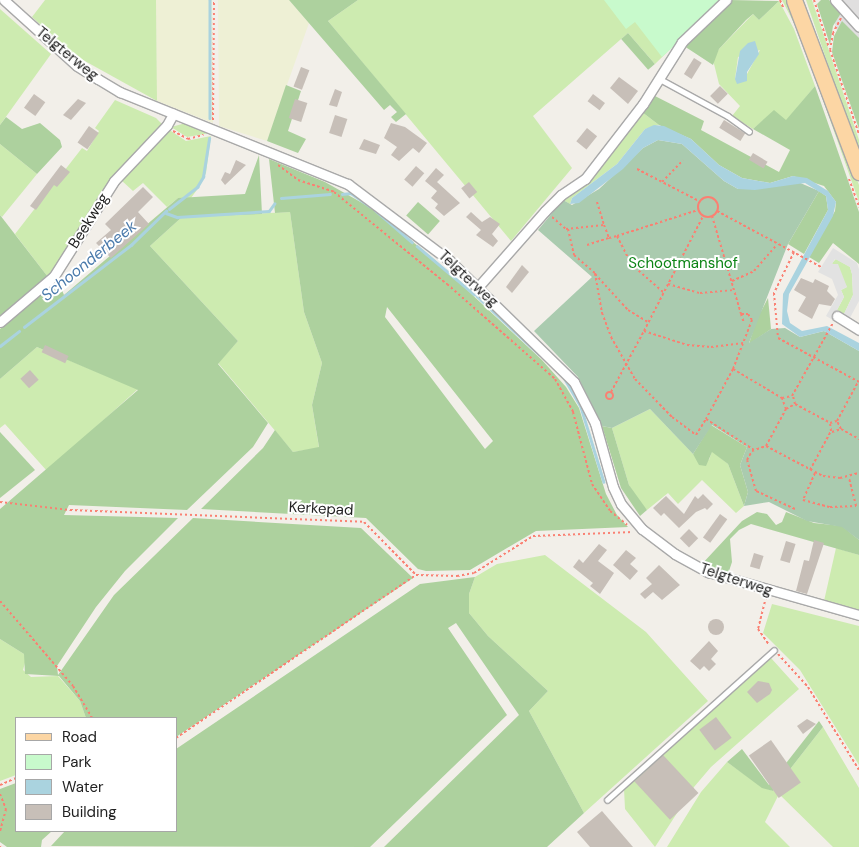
<!DOCTYPE html>
<style>
body{margin:0}
#map{position:relative;width:859px;height:847px;overflow:hidden;background:#f2efe9;font-family:"DM Sans",sans-serif}
div>[style]{position:absolute}
.residential>*{inset:0;background:#e0dfdf}
.farmland>*{inset:0;background:#eef0d5}
.grass>*{inset:0;background:#cdebb0}
.forest>*{inset:0;background:#add19e;transform-origin:0 0}
.cemetery>*{inset:0;background:#aacbaf}
.park>*{inset:0;background:#c8facc}
.parking>*{inset:0;background:#e2e2e2}
.water>*{inset:0;background:#aad3df}
.stream>*{height:2.5px;margin:-1.25px;padding:0 1.25px;transform-origin:1.25px;border-radius:1.25px;background:#aad3df}
.building>*{inset:0;background:#c7bfb8;transform-origin:0 0}
.round{border-radius:50%}
.path>*{height:2px;margin-top:-1px;transform-origin:0;background:repeating-linear-gradient(90deg,#fa8072 0 2.5px,transparent 0 5px)}
.path>.ring{margin:-1px;padding:0;box-sizing:content-box;background:none;border:2px solid #fa8072;border-radius:50%}
.roads{filter:drop-shadow(1px 0 #a9a9a9) drop-shadow(-1px 0 #a9a9a9) drop-shadow(0 1px #a9a9a9) drop-shadow(0 -1px #a9a9a9)}
.lane>*{height:4.5px;margin:-2.25px;padding:0 2.25px;transform-origin:2.25px;border-radius:2.25px;background:#fff}
.street>*{height:9px;margin:-4.5px;padding:0 4.5px;transform-origin:4.5px;border-radius:4.5px;background:#fff}
.primary>*{height:15px;margin:-7.5px;padding:0 7.5px;transform-origin:7.5px;border-radius:7.5px;background:#fcd6a4}
span{translate:-50% -50%;white-space:nowrap;text-align:center;line-height:1.15;-webkit-text-stroke:4px #fff;paint-order:stroke}
.street-label{font-size:15px;color:#222}
.park-label{font-size:15px;color:#0c8416}
.water-label{font-size:16px;color:#4a7aab;font-style:italic}
.legend{position:absolute;left:15px;top:717px;width:162px;height:115px;box-sizing:border-box;background:#fff;border:1px solid #a7a7a7;margin:0;padding:6px 9px;list-style:none;font-size:15px;color:#222}
.legend li{display:flex;align-items:center;gap:10px;height:25px}
.legend b{width:25px;border:1px solid #a7a7a7}
</style>
<div id="map">
<div class="residential">
<div style="clip-path:polygon(827px 0,859px 0,859px 95px)"></div>
</div>
<div class="farmland">
<div style="clip-path:polygon(156px 0,212px 0,213px 123px,157px 101px)"></div>
<div style="clip-path:polygon(218px 0,289px 0,309px 23px,267px 141px,219px 126px)"></div>
</div>
<div class="grass">
<div style="clip-path:polygon(45px 0,156px 0,157px 101px,74px 55px,32px 17px)"></div>
<div style="clip-path:polygon(358px 0,721px 0,655px 64px,628px 33px,533px 116px,572px 168px,511px 241px,328px 21px)"></div>
<div style="clip-path:polygon(782px 0,791px 0,859px 185px,859px 202px,800px 35px)"></div>
<div style="clip-path:polygon(806px 0,812px 0,859px 140px,859px 156px)"></div>
<div style="clip-path:polygon(evenodd,779px 1px,794px 29px,815px 86px,786px 121px,774px 111px,753px 129px,732px 116px,740px 106px,719px 84px,713px 60px,719px 49px,753px 14px,759px 20px,779px 1px,760px 50px,747px 74px,735px 79px,738px 57px,760px 50px)"></div>
<div style="clip-path:polygon(0 9px,51px 54px,0 125px)"></div>
<div style="clip-path:polygon(115px 100px,156px 118px,163px 125px,143px 147px,48px 277px,15px 234px,82px 148px,87px 151px,99px 131px,95px 128px)"></div>
<div style="clip-path:polygon(642px 112px,659px 125px,645px 129px,617px 164px,572px 198px,570px 204px,563px 200px,584px 183px)"></div>
<div style="clip-path:polygon(186px 123px,210px 133px,187px 137px,171px 127px)"></div>
<div style="clip-path:polygon(168px 129px,186px 141px,211px 136px,206px 173px,199px 187px,191px 198px,178px 198px,167px 207px,143px 183px,133px 191px,121px 180px)"></div>
<div style="clip-path:polygon(0 144px,37px 174px,2px 217px,0 215px)"></div>
<div style="clip-path:polygon(290px 212px,304px 312px,322px 363px,312px 405px,319px 448px,293px 452px,218px 363px,238px 341px,150px 246px,182px 217px)"></div>
<div style="clip-path:polygon(836px 259px,850px 267px,852px 274px,853px 295px,844px 314px,837px 310px,844px 297px,841px 290px,847px 287px,832px 263px)"></div>
<div style="clip-path:polygon(37px 347px,138px 389px,47px 471px,5px 424px,0 428px,0 379px)"></div>
<div style="clip-path:polygon(650px 409px,698px 459px,709px 460px,712px 451px,728px 464px,744px 506px,736px 513px,702px 480px,678px 504px,668px 493px,647px 510px,637px 500px,629px 485px,612px 428px)"></div>
<div style="clip-path:polygon(836px 548px,859px 555px,859px 610px,824px 601px)"></div>
<div style="clip-path:polygon(545px 555px,646px 632px,708px 701px,584px 813px,529px 711px,548px 691px,488px 636px,469px 613px,469px 594px,475px 577px,497px 564px)"></div>
<div style="clip-path:polygon(772px 604px,859px 626px,859px 765px,800px 670px,763px 633px)"></div>
<div style="clip-path:polygon(0 639px,24px 654px,26px 659px,23px 670px,31px 677px,58px 676px,80px 701px,86px 718px,16px 718px,16px 775px,0 781px)"></div>
<div style="clip-path:polygon(771px 658px,799px 689px,711px 767px,694px 787px,655px 847px,625px 809px,624px 789px)"></div>
<div style="clip-path:polygon(823px 727px,859px 788px,859px 847px,833px 847px,779px 794px,765px 822px,790px 847px,667px 847px,701px 792px,727px 762px,762px 787px,773px 791px)"></div>
</div>
<div class="forest">
<div style="clip-path:polygon(289px 0,358px 0,328px 21px,406px 114px,396px 122px,391px 117px,397px 112px,390px 105px,384px 110px)"></div>
<div style="clip-path:polygon(730px 0,779px 1px,759px 20px,753px 14px,746px 20px,719px 49px,713px 65px,684px 46px)"></div>
<div style="clip-path:polygon(821px 0,829px 0,841px 13px,833px 26px,830px 45px,817px 4px)"></div>
<div style="clip-path:polygon(842px 21px,859px 38px,859px 129px,832px 52px,834px 36px)"></div>
<div style="left:628px;top:33px;width:41px;height:9px;rotate:49deg"></div>
<div style="clip-path:polygon(286px 85px,301px 91px,288px 131px,306px 139px,298px 153px,267px 141px)"></div>
<div style="clip-path:polygon(815px 86px,859px 212px,859px 264px,833px 243px,819px 263px,809px 257px,835px 211px,836px 202px,824px 186px,793px 176px,770px 183px,742px 178px,719px 165px,691px 139px,659px 125px,642px 112px,653px 95px,704px 121px,701px 130px,779px 172px,790px 150px,753px 129px,774px 110px,786px 120px)"></div>
<div style="clip-path:polygon(6px 117px,22px 129px,40px 123px,60px 140px,62px 147px,37px 174px,0 144px,0 125px)"></div>
<div style="clip-path:polygon(259px 155px,262px 214px,182px 217px,150px 246px,238px 341px,218px 364px,268px 423px,253px 447px,187px 510px,69px 505px,64px 515px,178px 518px,125px 571px,96px 607px,57px 666px,58px 675px,114px 595px,193px 518px,361px 528px,413px 578px,176px 737px,176px 718px,86px 718px,80px 701px,59px 676px,25px 674px,24px 654px,0 639px,0 509px,138px 390px,37px 347px,0 379px,0 329px,57px 278px,64px 295px,178px 198px,245px 194px)"></div>
<div style="clip-path:polygon(evenodd,269px 159px,325px 182px,373px 209px,436px 261px,542px 360px,566px 387px,579px 408px,606px 494px,617px 515px,628px 527px,536px 531px,470px 570px,426px 571px,418px 569px,366px 518px,201px 509px,263px 448px,275px 430px,293px 452px,319px 447px,312px 405px,322px 363px,304px 312px,290px 212px,275px 213px,269px 159px,387px 307px,493px 441px,485px 449px,385px 317px,387px 307px)"></div>
<div style="clip-path:polygon(819px 191px,826px 196px,828px 210px,804px 254px,788px 244px)"></div>
<div style="left:418px;top:202px;width:29px;height:18px;rotate:41deg"></div>
<div style="clip-path:polygon(0 215px,48px 277px,0 316px)"></div>
<div style="clip-path:polygon(768px 298px,771px 329px,749px 344px,756px 321px)"></div>
<div style="clip-path:polygon(711px 425px,747px 447px,740px 465px,748px 492px,744px 506px,728px 464px,712px 452px,706px 466px,699px 465px,693px 454px)"></div>
<div style="clip-path:polygon(602px 426px,612px 428px,629px 485px,647px 510px,640px 516px,621px 488px)"></div>
<div style="clip-path:polygon(0 432px,35px 470px,0 498px)"></div>
<div style="clip-path:polygon(757px 512px,767px 514px,776px 525px,782px 522px,786px 512px,814px 523px,842px 526px,859px 540px,859px 555px,751px 524px,739px 530px,730px 539px,732px 562px,728px 574px,701px 565px,742px 521px)"></div>
<div style="clip-path:polygon(475px 577px,469px 594px,469px 613px,488px 636px,548px 691px,529px 711px,584px 813px,547px 847px,384px 847px,519px 715px,456px 623px,448px 628px,507px 715px,370px 847px,51px 846px,65px 831px,176px 831px,176px 749px,420px 584px)"></div>
<div style="clip-path:polygon(819px 721px,823px 727px,773px 791px,762px 788px,727px 762px,742px 749px,769px 785px)"></div>
<div style="clip-path:polygon(16px 783px,16px 831px,52px 831px,42px 840px,41px 847px,7px 847px,0 842px,0 789px)"></div>
</div>
<div class="cemetery">
<div style="clip-path:polygon(658px 140px,682px 144px,724px 181px,738px 189px,798px 182px,819px 191px,788px 244px,749px 343px,771px 329px,785px 328px,800px 337px,824px 331px,859px 351px,859px 540px,842px 527px,807px 521px,769px 502px,744px 506px,748px 492px,740px 465px,747px 447px,712px 425px,693px 454px,650px 409px,612px 428px,602px 426px,578px 377px,534px 331px,592px 277px,538px 230px,563px 200px,572px 205px,599px 189px,643px 148px)"></div>
</div>
<div class="park">
<div style="clip-path:polygon(604px 0,724px 0,662px 57px,635px 22px,626px 29px)"></div>
</div>
<div class="parking">
<div style="clip-path:polygon(evenodd,833px 248px,857px 263px,859px 269px,859px 301px,845px 327px,826px 316px,838px 295px,832px 279px,818px 272px,833px 248px,835px 259px,850px 267px,852px 274px,853px 295px,844px 314px,837px 310px,844px 297px,841px 290px,847px 287px,838px 264px,832px 264px,835px 259px)"></div>
</div>
<div class="water">
<div style="clip-path:polygon(755px 41px,759px 54px,747px 72px,747px 81px,737px 84px,735px 79px,740px 51px,748px 43px)"></div>
<div style="clip-path:polygon(654px 125px,664px 126px,691px 139px,719px 165px,742px 178px,770px 183px,793px 176px,807px 178px,828px 191px,836px 202px,833px 216px,789px 294px,787px 311px,790px 323px,802px 331px,827px 326px,859px 343px,859px 351px,824px 331px,800px 337px,782px 324px,783px 294px,828px 210px,826px 196px,805px 183px,755px 190px,738px 189px,724px 181px,682px 144px,658px 140px,643px 148px,623px 169px,579px 203px,570px 204px,572px 198px,617px 164px,645px 129px)"></div>
</div>
<div class="stream">
<div style="left:210px;top:0;width:118px;rotate:90deg"></div>
<div style="left:342px;top:194px;width:9px;rotate:-6deg"></div>
<div style="left:351px;top:193px;width:24px;rotate:35deg"></div>
<div style="left:281px;top:198px;width:49px;rotate:-4.7deg"></div>
<div style="left:169px;top:209px;width:36px;rotate:-38deg"></div>
<div style="left:197px;top:187px;width:12px;rotate:-59deg"></div>
<div style="left:203px;top:177px;width:39px;rotate:-81deg"></div>
<div style="left:375px;top:210px;width:49px;rotate:40.9deg"></div>
<div style="left:166px;top:213px;width:12px;rotate:20deg"></div>
<div style="left:177px;top:217px;width:92px;rotate:-3.7deg"></div>
<div style="left:269px;top:211px;width:9px;rotate:-54deg"></div>
<div style="left:417px;top:246px;width:75px;rotate:40.1deg"></div>
<div style="left:477px;top:296px;width:85px;rotate:43.1deg"></div>
<div style="left:24px;top:327px;width:135px;rotate:-37.5deg"></div>
<div style="left:131px;top:245px;width:49px;rotate:-44.2deg"></div>
<div style="left:0;top:346px;width:24px;rotate:-38deg"></div>
<div style="left:565px;top:379px;width:32px;rotate:60deg"></div>
<div style="left:581px;top:407px;width:78px;rotate:73deg"></div>
</div>
<div class="building">
<div style="left:694px;top:58px;width:9px;height:19px;rotate:32deg"></div>
<div style="left:301px;top:67px;width:9px;height:21px;rotate:21deg"></div>
<div style="clip-path:polygon(619px 77px,638px 91px,628px 104px,610px 88px)"></div>
<div style="left:720px;top:86px;width:11px;height:14px;rotate:45deg"></div>
<div style="clip-path:polygon(335px 89px,342px 92px,337px 107px,329px 105px)"></div>
<div style="left:34px;top:94px;width:14px;height:17px;rotate:36deg"></div>
<div style="left:593px;top:94px;width:15px;height:9px;rotate:37deg"></div>
<div style="clip-path:polygon(78px 99px,86px 103px,71px 120px,63px 115px)"></div>
<div style="left:295px;top:99px;width:13px;height:20px;rotate:18deg"></div>
<div style="left:335px;top:115px;width:13px;height:19px;rotate:18deg"></div>
<div style="left:724px;top:120px;width:25px;height:9px;rotate:32deg"></div>
<div style="clip-path:polygon(391px 123px,405px 127px,427px 143px,419px 153px,413px 148px,399px 161px,391px 155px,397px 147px,384px 138px)"></div>
<div style="left:89px;top:126px;width:12px;height:20px;rotate:35deg"></div>
<div style="left:587px;top:128px;width:13px;height:17px;rotate:39deg"></div>
<div style="clip-path:polygon(364px 139px,380px 145px,376px 154px,359px 149px)"></div>
<div style="left:753px;top:153px;width:17px;height:8px;rotate:31deg"></div>
<div style="clip-path:polygon(236px 160px,246px 165px,225px 185px,221px 180px,225px 172px,230px 174px)"></div>
<div style="clip-path:polygon(61px 165px,70px 172px,57px 187px,54px 185px,36px 210px,30px 206px)"></div>
<div style="left:416px;top:166px;width:11px;height:18px;rotate:41deg"></div>
<div style="clip-path:polygon(436px 168px,444px 175px,437px 182px,460px 203px,444px 216px,435px 208px,438px 204px,431px 198px,437px 191px,425px 181px)"></div>
<div style="left:469px;top:182px;width:13px;height:10px;rotate:51deg"></div>
<div style="clip-path:polygon(143px 187px,153px 197px,138px 212px,149px 224px,111px 258px,96px 243px,111px 230px,105px 224px)"></div>
<div style="clip-path:polygon(471px 212px,482px 222px,490px 217px,500px 224px,492px 234px,498px 241px,493px 247px,476px 235px,481px 230px,466px 217px)"></div>
<div style="clip-path:polygon(522px 265px,529px 272px,512px 293px,506px 287px)"></div>
<div style="clip-path:polygon(801px 278px,813px 283px,815px 279px,829px 286px,827px 291px,835px 299px,831px 306px,819px 304px,812px 319px,798px 311px,806px 297px,794px 290px)"></div>
<div style="left:45px;top:345px;width:26px;height:8px;rotate:25deg"></div>
<div style="left:30px;top:370px;width:13px;height:13px;rotate:48deg"></div>
<div style="clip-path:polygon(703px 494px,713px 504px,707px 510px,705px 508px,696px 512px,679px 528px,664px 513px,661px 516px,653px 508px,666px 496px,684px 514px,695px 496px,698px 499px)"></div>
<div style="left:720px;top:514px;width:9px;height:29px;rotate:36deg"></div>
<div style="left:689px;top:529px;width:13px;height:13px;rotate:45deg"></div>
<div style="clip-path:polygon(814px 540px,824px 543px,807px 594px,796px 591px,804px 560px,809px 561px)"></div>
<div style="left:786px;top:541px;width:10px;height:20px;rotate:17deg"></div>
<div style="clip-path:polygon(599px 544px,607px 550px,598px 561px,614px 573px,600px 594px,590px 586px,593px 583px,573px 567px,579px 559px,583px 563px)"></div>
<div style="clip-path:polygon(626px 550px,636px 558px,630px 564px,638px 571px,630px 580px,613px 565px)"></div>
<div style="left:754px;top:553px;width:10px;height:14px;rotate:17deg"></div>
<div style="clip-path:polygon(659px 565px,680px 585px,662px 600px,653px 592px,645px 599px,640px 594px,652px 584px,646px 578px)"></div>
<div class="round" style="left:708px;top:619px;width:16px;height:16px"></div>
<div style="clip-path:polygon(709px 641px,718px 651px,711px 659px,716px 664px,709px 671px,704px 666px,700px 670px,690px 661px)"></div>
<div style="clip-path:polygon(758px 681px,769px 683px,772px 690px,770px 694px,757px 703px,747px 692px)"></div>
<div style="left:716px;top:717px;width:26px;height:21px;rotate:53deg"></div>
<div style="clip-path:polygon(807px 719px,816px 724px,803px 734px,797px 726px)"></div>
<div style="left:771px;top:740px;width:52px;height:27px;rotate:55deg"></div>
<div style="left:663px;top:755px;width:52px;height:39px;rotate:47deg"></div>
<div style="clip-path:polygon(602px 811px,633px 847px,590px 847px,577px 832px)"></div>
</div>
<div class="path">
<div style="left:780px;top:0;width:8px;rotate:67deg"></div>
<div style="left:814px;top:0;width:50px;rotate:72.6deg"></div>
<div style="left:841px;top:18px;width:17px;rotate:118deg"></div>
<div style="left:833px;top:33px;width:17px;rotate:100deg"></div>
<div style="left:830px;top:50px;width:89px;rotate:71deg"></div>
<div style="left:213px;top:120px;width:120px;rotate:-89.5deg"></div>
<div style="left:173px;top:131px;width:17px;rotate:28deg"></div>
<div style="left:188px;top:139px;width:16px;rotate:-15deg"></div>
<div style="left:278px;top:165px;width:25px;rotate:37deg"></div>
<div style="left:298px;top:180px;width:38px;rotate:18deg"></div>
<div style="left:334px;top:192px;width:146px;rotate:39.2deg"></div>
<div style="left:447px;top:284px;width:144px;rotate:41.3deg"></div>
<div style="left:555px;top:379px;width:38px;rotate:61deg"></div>
<div style="left:573px;top:412px;width:74px;rotate:75.2deg"></div>
<div style="left:592px;top:484px;width:32px;rotate:56deg"></div>
<div style="left:610px;top:511px;width:22px;rotate:39deg"></div>
<div style="left:637px;top:169px;width:70px;rotate:27.3deg"></div>
<div style="left:849px;top:179px;width:30px;rotate:70deg"></div>
<div style="left:662px;top:182px;width:30px;rotate:-46deg"></div>
<div class="ring" style="left:698px;top:197px;width:18px;height:18px"></div>
<div style="left:597px;top:202px;width:24px;rotate:73deg"></div>
<div style="left:717px;top:211px;width:118px;rotate:28.3deg"></div>
<div style="left:712px;top:216px;width:102px;rotate:73.5deg"></div>
<div style="left:741px;top:314px;width:7px"></div>
<div style="left:748px;top:314px;width:7px;rotate:56deg"></div>
<div style="left:752px;top:320px;width:53px;rotate:111.2deg"></div>
<div style="left:733px;top:369px;width:57px;rotate:30.6deg"></div>
<div style="left:552px;top:217px;width:18px;rotate:41deg"></div>
<div style="left:566px;top:229px;width:38px;rotate:-6deg"></div>
<div style="left:604px;top:225px;width:14px;rotate:69deg"></div>
<div style="left:609px;top:238px;width:8px;rotate:-14deg"></div>
<div style="left:617px;top:236px;width:31px;rotate:63deg"></div>
<div style="left:631px;top:264px;width:43px;rotate:41.2deg"></div>
<div style="left:568px;top:229px;width:27px;rotate:77deg"></div>
<div style="left:574px;top:255px;width:28px;rotate:41deg"></div>
<div style="left:595px;top:273px;width:41px;rotate:80.1deg"></div>
<div style="left:602px;top:313px;width:26px;rotate:69deg"></div>
<div style="left:611px;top:337px;width:48px;rotate:60.3deg"></div>
<div style="left:635px;top:379px;width:53px;rotate:45.8deg"></div>
<div style="left:672px;top:417px;width:30px;rotate:37deg"></div>
<div style="left:696px;top:435px;width:19px;rotate:-58deg"></div>
<div style="left:617px;top:236px;width:85px;rotate:-17.8deg"></div>
<div style="left:587px;top:245px;width:23px;rotate:-18deg"></div>
<div style="left:794px;top:252px;width:46px;rotate:116deg"></div>
<div style="left:774px;top:293px;width:45px;rotate:84.9deg"></div>
<div style="left:778px;top:338px;width:92px;rotate:28.5deg"></div>
<div style="left:595px;top:274px;width:49px;rotate:47.5deg"></div>
<div style="left:628px;top:310px;width:23px;rotate:31deg"></div>
<div style="left:732px;top:281px;width:24px;rotate:-24deg"></div>
<div style="left:754px;top:271px;width:35px;rotate:-49deg"></div>
<div style="left:668px;top:284px;width:33px;rotate:16deg"></div>
<div style="left:700px;top:293px;width:33px;rotate:-5deg"></div>
<div style="left:741px;top:314px;width:9px;rotate:72deg"></div>
<div style="left:644px;top:331px;width:129px;rotate:-62.8deg"></div>
<div style="left:733px;top:369px;width:57px;rotate:118.4deg"></div>
<div style="left:706px;top:419px;width:57px;rotate:32.9deg"></div>
<div class="ring" style="left:605.5px;top:391.5px;width:5px;height:5px"></div>
<div style="left:611px;top:392px;width:69px;rotate:-61.6deg"></div>
<div style="left:644px;top:331px;width:45px;rotate:18deg"></div>
<div style="left:687px;top:345px;width:24px;rotate:5deg"></div>
<div style="left:711px;top:347px;width:35px;rotate:-7deg"></div>
<div style="left:795px;top:404px;width:40px;rotate:28deg"></div>
<div style="left:786px;top:409px;width:10px;rotate:-29deg"></div>
<div style="left:795px;top:404px;width:8px;rotate:-104deg"></div>
<div style="left:841px;top:429px;width:21px;rotate:29deg"></div>
<div style="left:832px;top:432px;width:9px;rotate:-18deg"></div>
<div style="left:841px;top:429px;width:9px;rotate:-117deg"></div>
<div style="left:766px;top:446px;width:64px;rotate:27.8deg"></div>
<div style="left:823px;top:476px;width:17px;rotate:7deg"></div>
<div style="left:840px;top:478px;width:20px;rotate:-15deg"></div>
<div style="left:810px;top:470px;width:44px;rotate:-61.7deg"></div>
<div style="left:831px;top:431px;width:8px;rotate:-97deg"></div>
<div style="left:830px;top:423px;width:7px;rotate:-16deg"></div>
<div style="left:837px;top:421px;width:44px;rotate:-61.7deg"></div>
<div style="left:815px;top:473px;width:30px;rotate:114deg"></div>
<div style="left:803px;top:500px;width:28px;rotate:15deg"></div>
<div style="left:830px;top:507px;width:26px;rotate:-2deg"></div>
<div style="left:856px;top:506px;width:29px;rotate:-104deg"></div>
<div style="left:0;top:502px;width:70px;rotate:6.5deg"></div>
<div style="left:70px;top:510px;width:294px;rotate:2.3deg"></div>
<div style="left:364px;top:522px;width:74px;rotate:45.5deg"></div>
<div style="left:795px;top:509px;width:43px;rotate:-155.2deg"></div>
<div style="left:756px;top:491px;width:32px;rotate:-106deg"></div>
<div style="left:747px;top:460px;width:10px;rotate:-61deg"></div>
<div style="left:752px;top:451px;width:15px;rotate:-20deg"></div>
<div style="left:766px;top:446px;width:42px;rotate:-61.6deg"></div>
<div style="left:786px;top:409px;width:12px;rotate:-110deg"></div>
<div style="left:782px;top:398px;width:10px;rotate:-11deg"></div>
<div style="left:792px;top:396px;width:84px;rotate:-60.7deg"></div>
<div style="left:416px;top:575px;width:41px;rotate:1.4deg"></div>
<div style="left:457px;top:576px;width:17px;rotate:-10deg"></div>
<div style="left:474px;top:573px;width:70px;rotate:-32.1deg"></div>
<div style="left:533px;top:536px;width:100px;rotate:-2.3deg"></div>
<div style="left:766px;top:597px;width:33px;rotate:104deg"></div>
<div style="left:758px;top:629px;width:19px;rotate:55deg"></div>
<div style="left:0;top:601px;width:112px;rotate:49.3deg"></div>
<div style="left:73px;top:686px;width:37px;rotate:59deg"></div>
<div style="left:778px;top:654px;width:45px;rotate:47.7deg"></div>
<div style="left:808px;top:687px;width:97px;rotate:58.4deg"></div>
<div style="left:176px;top:738px;width:290px;rotate:-34.2deg"></div>
<div style="left:0;top:785px;width:17px;rotate:-24deg"></div>
<div style="left:0;top:794px;width:16px;rotate:68deg"></div>
<div style="left:6px;top:809px;width:24px;rotate:105deg"></div>
<div style="left:0;top:846px;width:1px;rotate:45deg"></div>
</div>
<div class="roads">
<div class="lane">
<div style="left:660px;top:79px;width:77px;rotate:28.6deg"></div>
<div style="left:728px;top:116px;width:26px;rotate:36deg"></div>
<div style="left:607px;top:800px;width:224px;rotate:-41.9deg"></div>
</div>
<div class="street">
<div style="left:4px;top:0;width:98px;rotate:42.1deg"></div>
<div style="left:77px;top:66px;width:25px;rotate:32deg"></div>
<div style="left:98px;top:79px;width:26px;rotate:31deg"></div>
<div style="left:120px;top:92px;width:246px;rotate:22deg"></div>
<div style="left:348px;top:184px;width:126px;rotate:37deg"></div>
<div style="left:449px;top:260px;width:175px;rotate:44.3deg"></div>
<div style="left:574px;top:382px;width:46px;rotate:62.9deg"></div>
<div style="left:595px;top:423px;width:66px;rotate:74.3deg"></div>
<div style="left:613px;top:487px;width:19px;rotate:65deg"></div>
<div style="left:621px;top:504px;width:33px;rotate:50deg"></div>
<div style="left:642px;top:529px;width:41px;rotate:37.1deg"></div>
<div style="left:675px;top:554px;width:38px;rotate:29deg"></div>
<div style="left:708px;top:572px;width:157px;rotate:15.9deg"></div>
<div style="left:835px;top:0;width:36px;rotate:48deg"></div>
<div style="left:478px;top:287px;width:101px;rotate:-48.6deg"></div>
<div style="left:545px;top:211px;width:23px;rotate:-45deg"></div>
<div style="left:561px;top:195px;width:29px;rotate:-34deg"></div>
<div style="left:585px;top:179px;width:95px;rotate:-52.3deg"></div>
<div style="left:643px;top:104px;width:73px;rotate:-57.8deg"></div>
<div style="left:682px;top:42px;width:61px;rotate:-43.7deg"></div>
<div style="left:837px;top:316px;width:26px;rotate:32deg"></div>
<div style="left:0;top:322px;width:71px;rotate:-40.4deg"></div>
<div style="left:54px;top:276px;width:112px;rotate:-57.7deg"></div>
<div style="left:114px;top:181px;width:77px;rotate:-46.6deg"></div>
<div style="left:167px;top:125px;width:13px;rotate:-61deg"></div>
</div>
<div class="primary">
<div style="left:794px;top:0;width:184px;rotate:69.3deg"></div>
</div>
</div>
<div class="street-label">
<span style="left:67px;top:54px;rotate:39deg">Telgterweg</span>
<span style="left:89px;top:221px;rotate:-58deg">Beekweg</span>
<span style="left:468px;top:279px;rotate:43deg">Telgterweg</span>
<span style="left:321px;top:509px;rotate:3deg">Kerkepad</span>
<span style="left:736px;top:580px;rotate:18deg">Telgterweg</span>
</div>
<div class="park-label">
<span style="left:683px;top:264px">Schootmanshof</span>
</div>
<div class="water-label">
<span style="left:89px;top:261px;rotate:-39deg">Schoonderbeek</span>
</div>
<ul class="legend">
<li><b style="height:6px;background:#fcd6a4"></b>Road</li>
<li><b style="height:14px;background:#c8facc"></b>Park</li>
<li><b style="height:14px;background:#aad3df"></b>Water</li>
<li><b style="height:14px;background:#c7bfb8"></b>Building</li>
</ul>
</div>
